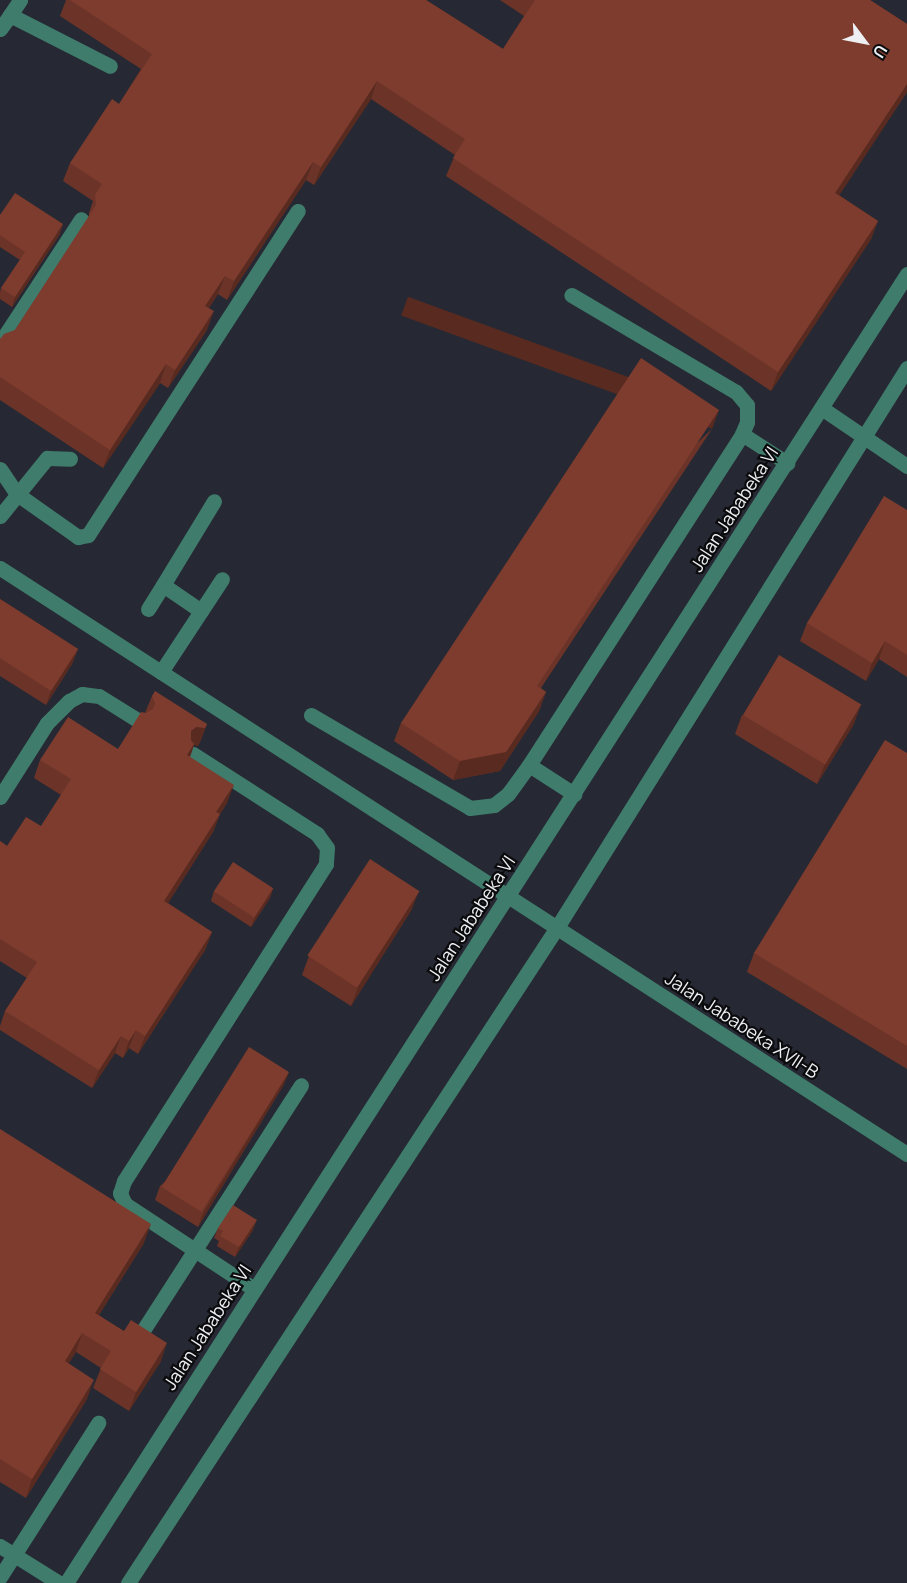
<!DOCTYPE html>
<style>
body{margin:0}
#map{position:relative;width:907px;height:1583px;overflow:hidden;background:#202226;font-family:Manrope,sans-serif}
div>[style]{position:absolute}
.built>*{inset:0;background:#262933;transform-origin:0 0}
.minor>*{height:15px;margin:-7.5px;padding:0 7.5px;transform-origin:7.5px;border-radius:7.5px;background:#3f7c6c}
.wall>*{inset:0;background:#6c3428}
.shaded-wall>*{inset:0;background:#582a20;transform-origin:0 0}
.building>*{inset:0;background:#7e3c2e;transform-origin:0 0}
span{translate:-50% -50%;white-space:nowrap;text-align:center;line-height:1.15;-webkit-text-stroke:4.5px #0b0b0d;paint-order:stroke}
.street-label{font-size:18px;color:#eeeff3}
.north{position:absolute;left:835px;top:12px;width:60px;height:60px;-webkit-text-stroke:4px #0b0b0d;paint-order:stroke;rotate:122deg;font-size:16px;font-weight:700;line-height:24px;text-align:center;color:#eeeff3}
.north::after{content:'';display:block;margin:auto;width:21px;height:27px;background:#eeeff3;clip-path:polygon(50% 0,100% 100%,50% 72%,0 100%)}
</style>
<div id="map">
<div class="built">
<div style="left:0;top:0;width:907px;height:1583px"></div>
</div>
<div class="minor">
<div style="left:10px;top:15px;width:18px;rotate:-56deg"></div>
<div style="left:0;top:29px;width:17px;rotate:-54deg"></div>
<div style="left:10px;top:15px;width:112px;rotate:27deg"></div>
<div style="left:0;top:343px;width:148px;rotate:-56.8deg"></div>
<div style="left:823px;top:409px;width:102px;rotate:34.2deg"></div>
<div style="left:742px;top:434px;width:54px;rotate:32.8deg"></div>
<div style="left:0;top:469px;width:30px;rotate:56deg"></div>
<div style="left:17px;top:494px;width:75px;rotate:35.2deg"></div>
<div style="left:78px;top:537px;width:10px;rotate:-11deg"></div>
<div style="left:88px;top:535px;width:386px;rotate:-57.1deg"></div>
<div style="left:0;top:516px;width:75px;rotate:-51deg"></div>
<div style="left:47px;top:458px;width:23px;rotate:2deg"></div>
<div style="left:0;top:568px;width:1080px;rotate:32.87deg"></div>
<div style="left:148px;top:609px;width:28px;rotate:-58deg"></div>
<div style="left:201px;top:611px;width:46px;rotate:-145.6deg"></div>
<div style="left:163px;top:585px;width:98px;rotate:-58.7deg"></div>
<div style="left:161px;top:672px;width:111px;rotate:-56.7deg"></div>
<div style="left:311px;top:715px;width:184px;rotate:30.3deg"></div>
<div style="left:470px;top:808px;width:24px;rotate:-7deg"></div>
<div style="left:494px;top:805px;width:18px;rotate:-38deg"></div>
<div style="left:508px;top:794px;width:36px;rotate:-54deg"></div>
<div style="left:529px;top:765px;width:394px;rotate:-57.2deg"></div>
<div style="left:742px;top:434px;width:13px;rotate:-67deg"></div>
<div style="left:747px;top:422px;width:17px;rotate:-90deg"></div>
<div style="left:747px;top:405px;width:17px;rotate:-130deg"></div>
<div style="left:736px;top:392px;width:191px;rotate:-149.5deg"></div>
<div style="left:193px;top:754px;width:148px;rotate:32.8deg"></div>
<div style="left:317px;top:834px;width:17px;rotate:54deg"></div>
<div style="left:327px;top:848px;width:16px;rotate:94deg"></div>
<div style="left:326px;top:864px;width:376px;rotate:122.5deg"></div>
<div style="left:124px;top:1181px;width:13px;rotate:108deg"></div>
<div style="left:120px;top:1193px;width:12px;rotate:66deg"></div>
<div style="left:125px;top:1204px;width:154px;rotate:33.4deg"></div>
<div style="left:529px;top:765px;width:54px;rotate:32.8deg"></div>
<div style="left:0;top:797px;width:88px;rotate:-57.6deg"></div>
<div style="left:47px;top:723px;width:31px;rotate:-45deg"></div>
<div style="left:69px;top:701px;width:15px;rotate:-28deg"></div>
<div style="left:82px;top:694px;width:17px;rotate:7deg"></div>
<div style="left:99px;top:696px;width:47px;rotate:32deg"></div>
<div style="left:140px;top:1335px;width:297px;rotate:-57.2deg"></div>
<div style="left:0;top:1546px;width:70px;rotate:32.1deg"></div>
<div style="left:0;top:1577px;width:183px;rotate:-57.5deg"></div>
<div style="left:66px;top:1583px;width:1556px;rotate:-57.28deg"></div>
<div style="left:128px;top:1583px;width:782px;rotate:-56.8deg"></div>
<div style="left:556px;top:929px;width:662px;rotate:-57.97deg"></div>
</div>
<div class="wall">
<div style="clip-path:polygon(66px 0,426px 0,503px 49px,524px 16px,500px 0,870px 0,907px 24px,907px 92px,839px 195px,878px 221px,871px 239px,771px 391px,446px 176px,455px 155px,371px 99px,314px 185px,306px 180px,227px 300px,218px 294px,209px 308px,207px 330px,168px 388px,160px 383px,103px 468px,0 400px,0 339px,15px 330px,89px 217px,89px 213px,93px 201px,63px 181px,70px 163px,119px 104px,141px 69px,60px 16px)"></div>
<div style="clip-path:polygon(0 215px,60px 234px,12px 307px,0 299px,0 292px,1px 288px,20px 260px,0 247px)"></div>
<div style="clip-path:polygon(712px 429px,541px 688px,546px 692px,539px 711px,500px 771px,453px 780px,394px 741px,401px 723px)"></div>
<div style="clip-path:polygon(907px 510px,907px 677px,879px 659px,866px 681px,800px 641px,807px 623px)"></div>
<div style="clip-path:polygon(0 599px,78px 649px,72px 664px,46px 705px,0 676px)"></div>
<div style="clip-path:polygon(152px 696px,207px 724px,200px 742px,198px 746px,194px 745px,190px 757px,227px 803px,220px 814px,213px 832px,168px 903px,212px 932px,205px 950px,138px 1054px,129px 1048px,123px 1058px,115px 1053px,92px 1088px,0 1030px,0 1026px,5px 1011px,27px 978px,0 961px,0 841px,7px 846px,41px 826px,61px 795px,34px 778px,40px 760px,118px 749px,145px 713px)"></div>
<div style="clip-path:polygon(742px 715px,854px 724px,817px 784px,735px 734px)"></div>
<div style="clip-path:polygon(907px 753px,907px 1069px,747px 972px,754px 953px)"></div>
<div style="clip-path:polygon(273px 888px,270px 898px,251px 927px,211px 901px,214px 891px)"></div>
<div style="clip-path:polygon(412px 909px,351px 1006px,302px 975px,309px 956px)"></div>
<div style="clip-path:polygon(289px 1072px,283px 1086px,198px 1227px,155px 1200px,160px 1186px)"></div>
<div style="clip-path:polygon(0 1129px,144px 1243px,99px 1315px,161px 1361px,129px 1411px,93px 1388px,101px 1368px,76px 1352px,68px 1364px,87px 1399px,26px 1498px,0 1482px)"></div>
<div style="clip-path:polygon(218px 1228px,253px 1230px,235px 1257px,217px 1246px,219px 1241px,214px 1238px)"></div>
</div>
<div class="shaded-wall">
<div style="clip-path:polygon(377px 81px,371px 99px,314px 185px,321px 167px)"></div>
<div style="clip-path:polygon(907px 84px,907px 92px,829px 211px,835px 193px)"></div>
<div style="clip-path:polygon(313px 162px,306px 180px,227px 300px,234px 281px)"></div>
<div style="clip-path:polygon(878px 221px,871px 239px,771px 391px,778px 372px)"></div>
<div style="clip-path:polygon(63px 224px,60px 234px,12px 307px,15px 297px)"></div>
<div style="clip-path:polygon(225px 276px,218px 294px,198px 324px,205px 306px)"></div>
<div style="clip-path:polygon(214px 311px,207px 330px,168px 388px,175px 370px)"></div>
<div style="clip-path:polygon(166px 364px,160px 383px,103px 468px,110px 450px)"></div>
<div style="left:719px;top:410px;width:20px;height:331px;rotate:110deg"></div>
<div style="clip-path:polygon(885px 641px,879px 659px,866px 681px,872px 663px)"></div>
<div style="clip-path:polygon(78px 649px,72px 664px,46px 705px,51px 691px)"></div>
<div style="clip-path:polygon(546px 692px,539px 711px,500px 771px,453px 780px,460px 761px)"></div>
<div style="clip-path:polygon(861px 705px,854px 724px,817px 784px,824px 766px)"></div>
<div style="clip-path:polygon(207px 724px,200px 742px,198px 746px,194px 745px,188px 762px,181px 773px,189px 745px,191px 731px,196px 727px)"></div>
<div style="clip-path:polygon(234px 785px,227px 803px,220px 814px,213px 832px,158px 919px,164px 901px,216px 812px)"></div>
<div style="clip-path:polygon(273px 888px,270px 898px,251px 927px,255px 917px)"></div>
<div style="clip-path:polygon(419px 891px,412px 909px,351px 1006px,358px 987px)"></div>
<div style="clip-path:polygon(212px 932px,205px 950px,138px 1054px,145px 1036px)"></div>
<div style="clip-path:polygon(136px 1030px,129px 1048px,123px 1058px,129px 1041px)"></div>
<div style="clip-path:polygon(121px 1036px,115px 1053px,92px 1088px,99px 1070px)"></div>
<div style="clip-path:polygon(289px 1072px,283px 1086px,198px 1227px,203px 1213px)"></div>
<div style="clip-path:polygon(257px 1220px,253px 1230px,235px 1257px,239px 1247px)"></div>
<div style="clip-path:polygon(151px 1224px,144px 1243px,88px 1332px,95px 1313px)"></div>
<div style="clip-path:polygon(82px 1333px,76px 1352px,58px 1380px,65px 1361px)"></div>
<div style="clip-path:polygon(167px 1343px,161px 1361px,129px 1411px,136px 1392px)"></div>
<div style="clip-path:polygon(94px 1380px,87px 1399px,26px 1498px,32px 1479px)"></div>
</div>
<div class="building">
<div style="clip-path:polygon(70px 0,426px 0,503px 49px,535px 0,870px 0,907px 24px,907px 84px,835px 193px,878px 221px,778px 372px,453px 158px,465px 139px,377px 81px,321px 167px,313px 162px,234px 281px,225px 276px,205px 306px,214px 311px,175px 370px,166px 364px,110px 450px,0 377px,0 339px,4px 334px,15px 330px,96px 205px,95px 195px,102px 184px,70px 163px,112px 99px,119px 104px,152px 54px)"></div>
<div style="clip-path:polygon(15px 193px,63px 224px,15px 297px,1px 288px,25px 252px,0 235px,0 215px)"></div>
<div style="clip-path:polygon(641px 358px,719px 410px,537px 686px,546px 692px,506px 752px,460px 761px,401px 723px)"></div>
<div style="clip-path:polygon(884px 496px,907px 510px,907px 655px,885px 641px,872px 663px,807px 623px)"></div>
<div style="clip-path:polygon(0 599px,78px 649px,51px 691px,0 658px)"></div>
<div style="left:779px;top:655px;width:96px;height:70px;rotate:31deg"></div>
<div style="clip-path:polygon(155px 691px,207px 724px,205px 728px,196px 727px,191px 731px,191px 740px,194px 744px,187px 755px,234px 785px,216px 812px,220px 814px,164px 901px,212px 932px,145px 1036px,136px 1030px,129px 1041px,121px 1036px,99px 1070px,5px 1011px,37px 962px,0 939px,0 841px,7px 846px,26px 817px,41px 826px,71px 779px,40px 760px,68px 717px,118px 749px,141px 712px,146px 713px,153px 709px,155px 703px,152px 696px)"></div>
<div style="clip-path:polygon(885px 740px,907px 753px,907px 1046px,754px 953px)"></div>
<div style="left:370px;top:859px;width:59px;height:115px;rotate:33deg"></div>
<div style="left:233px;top:862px;width:48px;height:35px;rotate:33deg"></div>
<div style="left:249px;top:1047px;width:47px;height:165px;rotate:32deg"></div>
<div style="clip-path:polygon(0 1129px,151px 1224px,95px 1313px,124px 1331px,131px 1320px,167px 1343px,136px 1392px,100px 1369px,111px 1351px,82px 1333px,65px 1361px,94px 1380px,32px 1479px,0 1459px)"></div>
<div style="clip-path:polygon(233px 1205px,257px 1220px,239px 1247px,220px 1236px,223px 1231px,218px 1228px)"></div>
</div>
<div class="street-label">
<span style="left:734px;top:509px;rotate:-57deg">Jalan Jababeka VI</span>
<span style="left:471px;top:918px;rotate:-57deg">Jalan Jababeka VI</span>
<span style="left:742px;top:1025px;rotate:33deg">Jalan Jababeka XVII-B</span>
<span style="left:207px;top:1327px;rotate:-57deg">Jalan Jababeka VI</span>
</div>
<div class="north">U</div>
</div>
